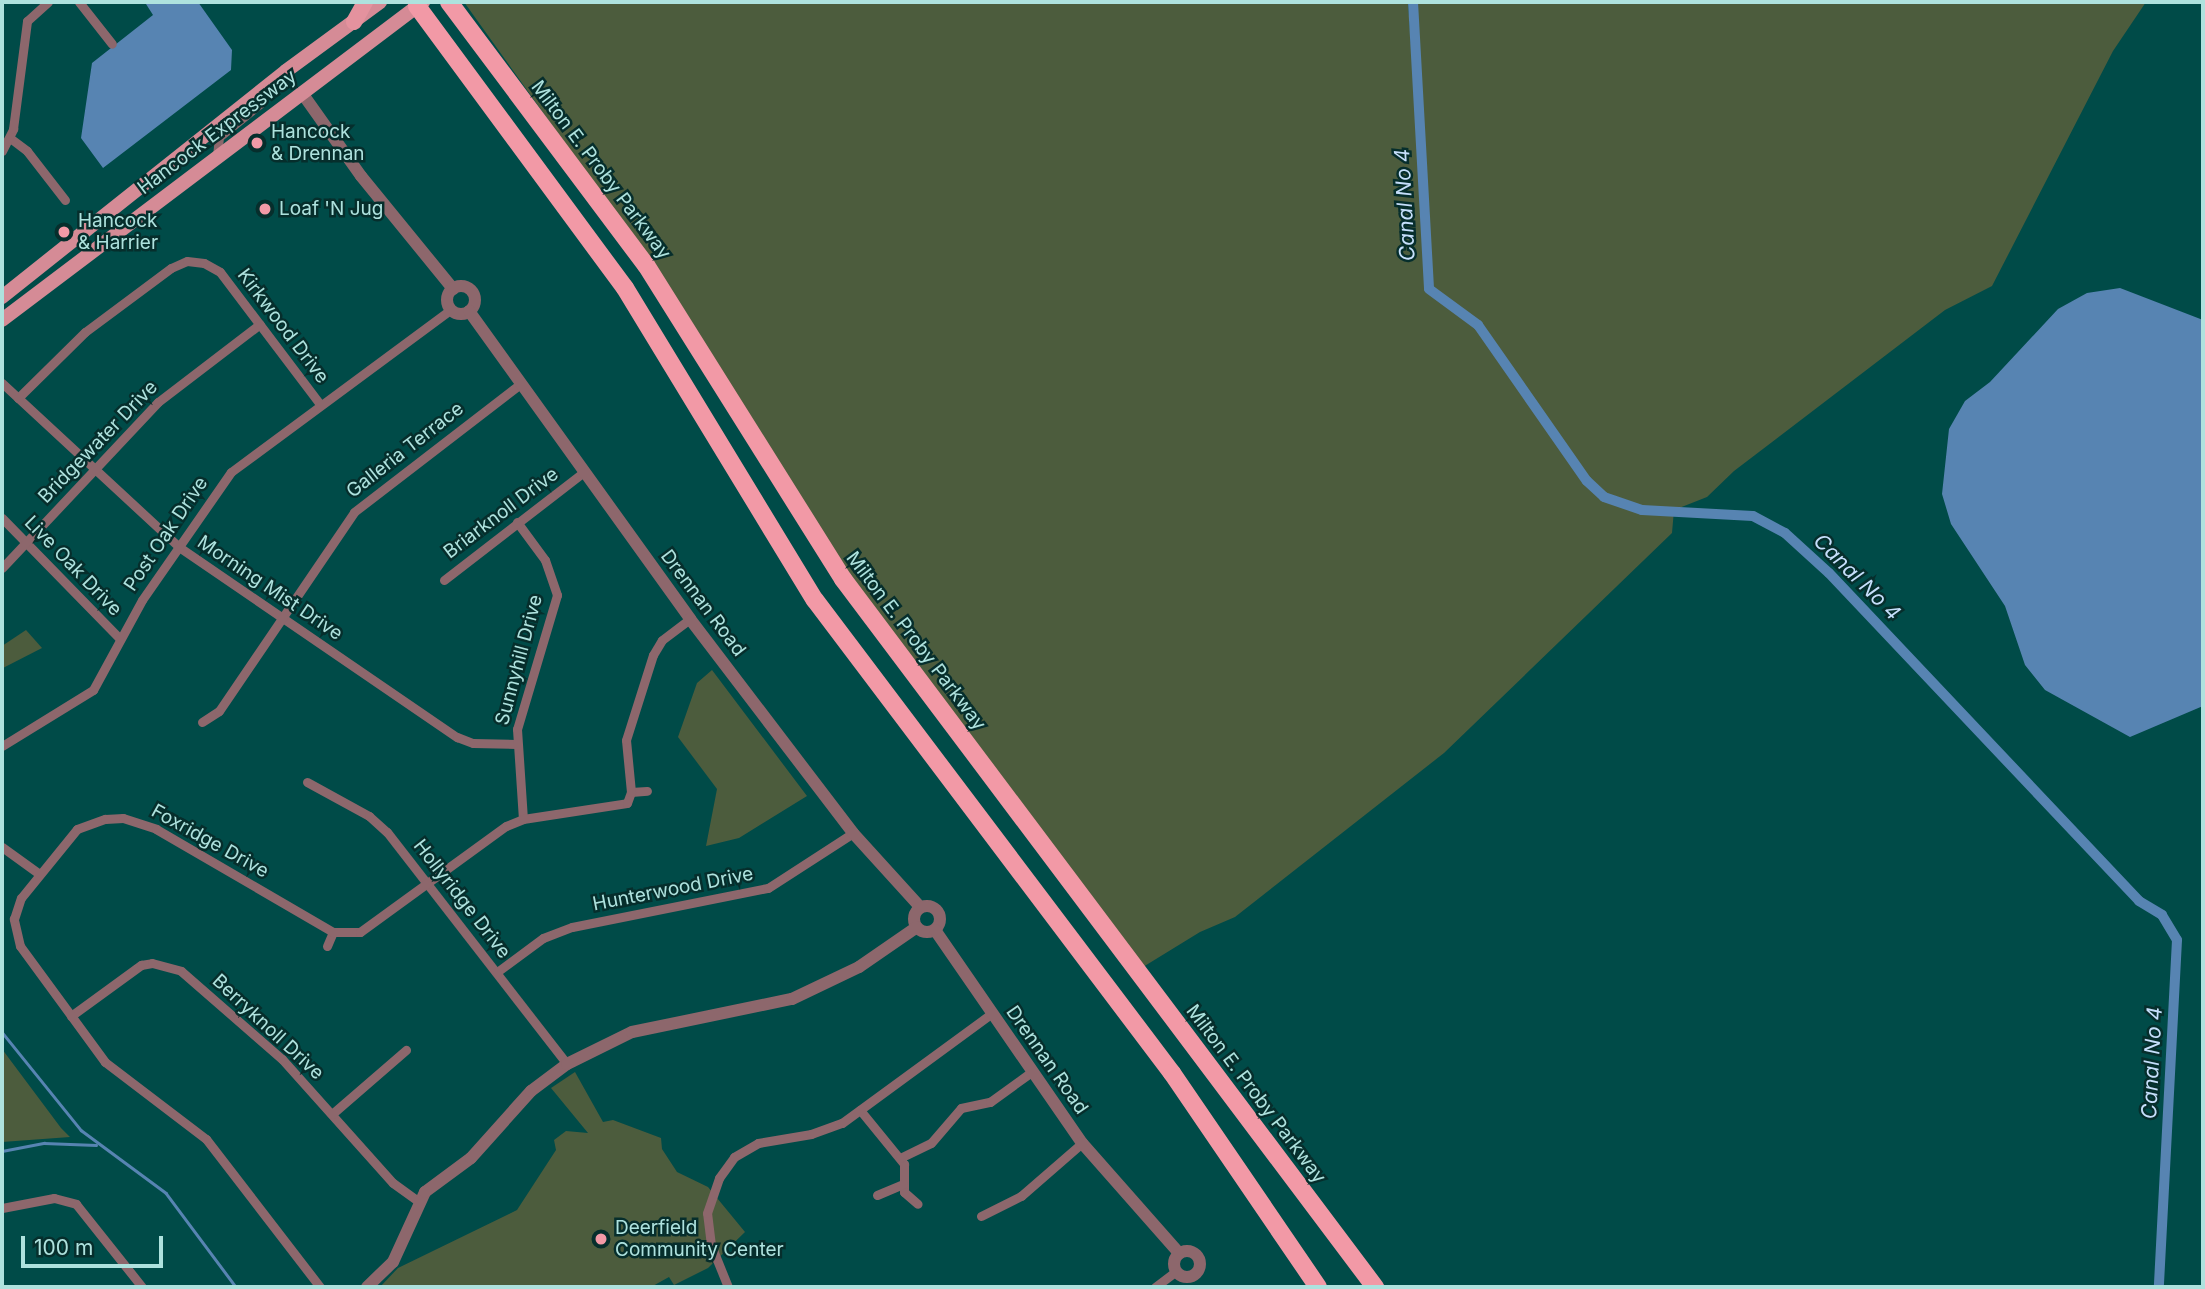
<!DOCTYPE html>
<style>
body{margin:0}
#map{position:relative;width:2205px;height:1289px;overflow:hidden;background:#004b48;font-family:Inter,sans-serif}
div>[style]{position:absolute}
.green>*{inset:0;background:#4c5c3d}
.water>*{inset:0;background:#5784b2}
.stream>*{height:2.5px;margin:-1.25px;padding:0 1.25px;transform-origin:1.25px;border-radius:1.25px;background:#5784b2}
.canal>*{height:10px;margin:-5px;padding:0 5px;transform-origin:5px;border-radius:5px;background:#5784b2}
.minor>*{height:9px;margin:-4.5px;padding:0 4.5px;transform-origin:4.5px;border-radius:4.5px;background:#8d676c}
.tertiary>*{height:12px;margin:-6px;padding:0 6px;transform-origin:6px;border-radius:6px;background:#8d676c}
.tertiary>.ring{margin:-6px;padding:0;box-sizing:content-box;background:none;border:12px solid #8d676c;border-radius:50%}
.primary>*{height:14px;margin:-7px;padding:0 7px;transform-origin:7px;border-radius:7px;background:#d58b96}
.trunk>*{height:16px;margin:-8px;padding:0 8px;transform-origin:8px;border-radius:8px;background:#e4929e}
.motorway>*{height:18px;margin:-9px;padding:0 9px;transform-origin:9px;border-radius:9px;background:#f299a6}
.dots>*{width:19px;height:19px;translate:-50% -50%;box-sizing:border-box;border:4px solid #062e2c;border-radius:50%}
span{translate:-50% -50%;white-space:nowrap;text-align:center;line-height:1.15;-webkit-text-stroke:5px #062e2c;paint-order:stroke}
.street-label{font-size:19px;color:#aee2de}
.poi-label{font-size:19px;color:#aee2de}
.left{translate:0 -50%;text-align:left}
.water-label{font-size:21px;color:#c6dffb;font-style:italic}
.frame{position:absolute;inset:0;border:4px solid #aee2de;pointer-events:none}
.scale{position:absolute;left:21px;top:1236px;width:142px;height:32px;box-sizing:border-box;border:4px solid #aee2de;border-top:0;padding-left:9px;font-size:21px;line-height:24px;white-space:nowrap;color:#aee2de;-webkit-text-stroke:5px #062e2c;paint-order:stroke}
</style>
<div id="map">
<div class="green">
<div style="clip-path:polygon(464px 2px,1408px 2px,1428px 284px,1421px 87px,1413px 2px,2146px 2px,2113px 51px,1992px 286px,1945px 310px,1734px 471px,1707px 497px,1674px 510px,1672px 533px,1444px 753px,1235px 917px,1200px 932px,1143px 967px,837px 559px,685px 311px)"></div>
<div style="clip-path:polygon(26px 630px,42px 648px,3px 668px,2px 646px)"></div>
<div style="clip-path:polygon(712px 670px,807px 796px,739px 838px,706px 846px,717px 789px,678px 737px,697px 683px)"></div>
<div style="clip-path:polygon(2px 1049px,61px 1128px,70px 1137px,2px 1142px)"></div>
<div style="clip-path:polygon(575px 1072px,603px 1122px,613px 1120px,661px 1138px,662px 1149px,677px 1172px,708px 1187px,745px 1232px,708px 1268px,674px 1285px,669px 1277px,651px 1287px,380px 1287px,398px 1268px,517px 1210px,556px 1150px,554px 1140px,566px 1131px,588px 1133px,551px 1088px)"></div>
</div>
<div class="water">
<div style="clip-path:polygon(150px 2px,198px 2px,232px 50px,231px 70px,103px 168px,81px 138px,92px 63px,153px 15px,146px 4px)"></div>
<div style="clip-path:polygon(2120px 288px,2203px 320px,2203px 706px,2130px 737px,2045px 690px,2025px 665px,2005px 606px,1951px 524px,1942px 494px,1949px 429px,1965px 401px,1990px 382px,2058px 309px,2087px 293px)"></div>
</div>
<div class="stream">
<div style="left:2px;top:1032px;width:126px;rotate:51.1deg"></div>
<div style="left:81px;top:1130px;width:106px;rotate:36.5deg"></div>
<div style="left:166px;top:1193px;width:117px;rotate:53.3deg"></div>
<div style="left:2px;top:1151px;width:43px;rotate:-10.8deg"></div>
<div style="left:44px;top:1143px;width:52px;rotate:2.2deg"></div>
</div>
<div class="canal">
<div style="left:1413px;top:2px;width:287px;rotate:86.8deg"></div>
<div style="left:1429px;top:289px;width:61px;rotate:36.3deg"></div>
<div style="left:1478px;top:325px;width:190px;rotate:55.1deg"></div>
<div style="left:1587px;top:481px;width:23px;rotate:43deg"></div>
<div style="left:1604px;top:497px;width:40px;rotate:18.9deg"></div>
<div style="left:1642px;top:510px;width:111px;rotate:3.1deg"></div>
<div style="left:1753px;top:516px;width:36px;rotate:28deg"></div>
<div style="left:1785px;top:533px;width:59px;rotate:42.3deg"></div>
<div style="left:1829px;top:573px;width:451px;rotate:46.6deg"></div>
<div style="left:2139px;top:901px;width:27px;rotate:31deg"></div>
<div style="left:2162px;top:915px;width:29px;rotate:59deg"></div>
<div style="left:2177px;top:940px;width:347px;rotate:93deg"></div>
</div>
<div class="minor">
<div style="left:79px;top:2px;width:53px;rotate:51.8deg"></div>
<div style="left:10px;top:138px;width:21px;rotate:37deg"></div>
<div style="left:27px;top:151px;width:62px;rotate:52.2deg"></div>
<div style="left:2px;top:151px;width:25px;rotate:-63deg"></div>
<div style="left:13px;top:129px;width:109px;rotate:-82.6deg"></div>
<div style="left:27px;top:21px;width:28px;rotate:-42deg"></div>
<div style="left:217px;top:156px;width:19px;rotate:-84deg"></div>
<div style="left:219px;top:137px;width:54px;rotate:-39deg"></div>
<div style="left:261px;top:103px;width:16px;rotate:-75deg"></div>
<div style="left:2px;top:383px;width:241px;rotate:42.8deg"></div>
<div style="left:179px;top:547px;width:337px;rotate:34.4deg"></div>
<div style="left:457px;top:737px;width:17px;rotate:21deg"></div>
<div style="left:473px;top:743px;width:43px;rotate:1.3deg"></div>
<div style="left:18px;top:398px;width:94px;rotate:-44.6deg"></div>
<div style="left:85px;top:332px;width:107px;rotate:-36.7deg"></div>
<div style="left:171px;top:268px;width:17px;rotate:-24deg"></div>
<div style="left:187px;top:261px;width:17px;rotate:7deg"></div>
<div style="left:204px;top:263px;width:18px;rotate:29deg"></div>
<div style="left:220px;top:272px;width:166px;rotate:52.9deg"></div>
<div style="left:2px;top:518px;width:169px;rotate:45.7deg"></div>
<div style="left:517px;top:522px;width:47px;rotate:53.6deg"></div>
<div style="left:545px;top:560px;width:37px;rotate:71deg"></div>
<div style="left:557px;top:595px;width:140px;rotate:106.6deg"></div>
<div style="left:517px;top:729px;width:90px;rotate:86.2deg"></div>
<div style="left:2px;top:568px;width:228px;rotate:-46.8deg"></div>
<div style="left:158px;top:402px;width:128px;rotate:-37.4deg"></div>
<div style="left:444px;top:580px;width:173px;rotate:-37.7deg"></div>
<div style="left:202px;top:722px;width:20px;rotate:-33deg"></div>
<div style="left:219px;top:711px;width:240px;rotate:-55.8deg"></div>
<div style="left:354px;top:512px;width:208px;rotate:-37.6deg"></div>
<div style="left:2px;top:746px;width:107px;rotate:-31.6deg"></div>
<div style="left:93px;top:690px;width:102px;rotate:-61.4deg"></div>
<div style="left:142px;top:600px;width:156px;rotate:-55.2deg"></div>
<div style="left:231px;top:472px;width:274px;rotate:-36.5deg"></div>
<div style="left:307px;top:782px;width:71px;rotate:28.7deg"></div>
<div style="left:369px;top:816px;width:24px;rotate:42deg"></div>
<div style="left:387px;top:832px;width:294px;rotate:52.2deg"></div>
<div style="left:631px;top:792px;width:16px;rotate:-4deg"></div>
<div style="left:2px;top:847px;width:44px;rotate:35.8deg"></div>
<div style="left:327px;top:946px;width:15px;rotate:-67deg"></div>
<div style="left:497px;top:972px;width:57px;rotate:-36.5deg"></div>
<div style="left:543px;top:938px;width:31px;rotate:-21deg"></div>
<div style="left:572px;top:927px;width:200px;rotate:-11.3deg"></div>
<div style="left:768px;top:888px;width:101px;rotate:-32.9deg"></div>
<div style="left:71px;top:1016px;width:87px;rotate:-36.1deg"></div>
<div style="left:141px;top:965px;width:11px;rotate:-10deg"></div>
<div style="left:152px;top:963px;width:30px;rotate:15deg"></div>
<div style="left:181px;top:971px;width:134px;rotate:41.1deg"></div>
<div style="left:282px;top:1059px;width:166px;rotate:48.2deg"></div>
<div style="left:393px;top:1183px;width:31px;rotate:36deg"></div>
<div style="left:860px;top:1110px;width:70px;rotate:50.8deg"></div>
<div style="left:904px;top:1164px;width:28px;rotate:90deg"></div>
<div style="left:904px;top:1192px;width:18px;rotate:41deg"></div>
<div style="left:332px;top:1114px;width:98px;rotate:-40.9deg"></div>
<div style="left:900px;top:1158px;width:34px;rotate:-26deg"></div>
<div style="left:931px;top:1143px;width:46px;rotate:-49.4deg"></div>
<div style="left:961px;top:1108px;width:30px;rotate:-12deg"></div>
<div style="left:990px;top:1102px;width:49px;rotate:-35.9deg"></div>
<div style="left:877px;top:1195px;width:28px;rotate:-23deg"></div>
<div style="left:2px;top:1208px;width:53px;rotate:-10.9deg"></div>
<div style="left:54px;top:1198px;width:23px;rotate:15deg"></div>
<div style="left:76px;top:1204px;width:106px;rotate:51.5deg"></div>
<div style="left:981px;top:1216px;width:45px;rotate:-26.6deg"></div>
<div style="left:1021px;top:1196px;width:81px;rotate:-41deg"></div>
<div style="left:320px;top:1287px;width:187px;rotate:-127.6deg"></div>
<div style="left:206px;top:1139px;width:127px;rotate:-142.7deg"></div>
<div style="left:105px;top:1062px;width:144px;rotate:-126.2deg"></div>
<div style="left:20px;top:946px;width:28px;rotate:-103deg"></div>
<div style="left:14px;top:919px;width:22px;rotate:-72deg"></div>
<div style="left:21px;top:898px;width:89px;rotate:-50.9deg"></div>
<div style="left:77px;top:829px;width:30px;rotate:-20deg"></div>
<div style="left:105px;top:819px;width:18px;rotate:-3deg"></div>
<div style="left:123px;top:818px;width:35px;rotate:18deg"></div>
<div style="left:156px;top:829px;width:205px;rotate:30.2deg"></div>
<div style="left:333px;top:932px;width:27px"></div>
<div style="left:360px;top:932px;width:180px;rotate:-36deg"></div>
<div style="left:506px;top:826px;width:18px;rotate:-22deg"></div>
<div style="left:523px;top:819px;width:105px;rotate:-8.7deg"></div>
<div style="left:627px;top:803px;width:12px;rotate:-70deg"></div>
<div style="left:631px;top:792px;width:52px;rotate:-95.5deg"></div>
<div style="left:626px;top:740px;width:89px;rotate:-72.4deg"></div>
<div style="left:653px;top:655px;width:17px;rotate:-59deg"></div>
<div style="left:662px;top:640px;width:35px;rotate:-37deg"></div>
<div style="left:728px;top:1287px;width:45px;rotate:-112deg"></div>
<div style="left:711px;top:1245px;width:32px;rotate:-97deg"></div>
<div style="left:707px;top:1213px;width:37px;rotate:-71deg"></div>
<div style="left:719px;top:1178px;width:26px;rotate:-54deg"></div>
<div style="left:734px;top:1157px;width:28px;rotate:-30deg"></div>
<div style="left:758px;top:1143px;width:54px;rotate:-9.6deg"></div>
<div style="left:811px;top:1134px;width:33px;rotate:-20deg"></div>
<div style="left:842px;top:1123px;width:185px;rotate:-36.2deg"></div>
<div style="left:1155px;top:1287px;width:26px;rotate:-37deg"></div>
</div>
<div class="tertiary">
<div style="left:302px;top:93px;width:102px;rotate:54.6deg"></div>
<div style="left:361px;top:176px;width:146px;rotate:50.8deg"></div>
<div class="ring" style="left:447px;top:286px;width:16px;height:16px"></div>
<div style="left:469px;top:311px;width:379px;rotate:54.3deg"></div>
<div style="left:690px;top:619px;width:269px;rotate:52.7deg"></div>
<div style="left:853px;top:833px;width:100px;rotate:47.8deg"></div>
<div class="ring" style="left:914px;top:906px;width:14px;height:14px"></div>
<div style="left:935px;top:930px;width:259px;rotate:55.4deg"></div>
<div style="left:1082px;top:1143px;width:147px;rotate:48.6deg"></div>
<div class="ring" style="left:1174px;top:1251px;width:14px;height:14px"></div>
<div style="left:367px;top:1287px;width:36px;rotate:-44deg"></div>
<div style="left:393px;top:1262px;width:77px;rotate:-65.4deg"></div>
<div style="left:425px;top:1192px;width:57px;rotate:-36.5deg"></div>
<div style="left:471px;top:1158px;width:90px;rotate:-48.2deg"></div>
<div style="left:531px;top:1091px;width:45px;rotate:-36.9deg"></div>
<div style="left:567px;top:1064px;width:72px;rotate:-26.2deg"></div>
<div style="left:632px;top:1032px;width:163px;rotate:-11.7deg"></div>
<div style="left:792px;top:999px;width:74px;rotate:-25.5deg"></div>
<div style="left:859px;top:967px;width:70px;rotate:-34.6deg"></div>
</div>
<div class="primary">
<div style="left:2px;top:297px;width:363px;rotate:-38.5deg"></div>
<div style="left:286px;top:71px;width:117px;rotate:-36.3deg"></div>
<div style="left:2px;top:320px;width:528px;rotate:-37.07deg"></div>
</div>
<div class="trunk">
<div style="left:354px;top:22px;width:23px;rotate:-61deg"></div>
</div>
<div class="motorway">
<div style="left:449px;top:2px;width:329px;rotate:53.2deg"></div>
<div style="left:646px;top:265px;width:371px;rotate:57.9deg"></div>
<div style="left:843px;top:579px;width:886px;rotate:53.08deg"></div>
<div style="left:417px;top:6px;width:350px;rotate:53.6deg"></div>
<div style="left:625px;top:288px;width:365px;rotate:58.7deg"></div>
<div style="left:815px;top:600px;width:593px;rotate:52.96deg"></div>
<div style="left:1172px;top:1073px;width:259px;rotate:55.7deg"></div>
</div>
<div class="dots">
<div style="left:257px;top:143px;background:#f39aa7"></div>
<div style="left:265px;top:209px;background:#f39aa7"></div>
<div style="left:64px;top:232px;background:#f39aa7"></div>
<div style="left:601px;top:1239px;background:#f39aa7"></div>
</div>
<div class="street-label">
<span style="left:217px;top:132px;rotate:-37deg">Hancock Expressway</span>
<span style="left:601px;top:170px;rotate:53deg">Milton E. Proby Parkway</span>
<span style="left:283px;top:326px;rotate:53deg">Kirkwood Drive</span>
<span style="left:98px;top:442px;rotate:-46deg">Bridgewater Drive</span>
<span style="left:405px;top:450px;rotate:-38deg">Galleria Terrace</span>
<span style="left:501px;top:513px;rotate:-37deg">Briarknoll Drive</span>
<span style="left:166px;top:534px;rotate:-56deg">Post Oak Drive</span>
<span style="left:73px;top:566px;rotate:46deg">Live Oak Drive</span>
<span style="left:270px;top:588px;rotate:34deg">Morning Mist Drive</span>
<span style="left:703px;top:603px;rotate:53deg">Drennan Road</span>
<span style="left:916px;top:641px;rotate:53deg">Milton E. Proby Parkway</span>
<span style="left:519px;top:660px;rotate:-75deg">Sunnyhill Drive</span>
<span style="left:210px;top:841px;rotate:29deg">Foxridge Drive</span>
<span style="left:673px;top:889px;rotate:-11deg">Hunterwood Drive</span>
<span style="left:462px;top:899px;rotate:52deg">Hollyridge Drive</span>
<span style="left:268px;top:1027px;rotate:43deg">Berryknoll Drive</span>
<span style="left:1047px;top:1060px;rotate:55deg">Drennan Road</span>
<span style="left:1256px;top:1094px;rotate:53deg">Milton E. Proby Parkway</span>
</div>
<div class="poi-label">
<span class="left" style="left:271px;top:143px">Hancock<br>&amp; Drennan</span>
<span class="left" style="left:279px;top:209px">Loaf 'N Jug</span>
<span class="left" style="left:78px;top:232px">Hancock<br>&amp; Harrier</span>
<span class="left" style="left:615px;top:1239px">Deerfield<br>Community Center</span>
</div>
<div class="water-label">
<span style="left:1405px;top:205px;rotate:-93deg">Canal No 4</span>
<span style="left:1857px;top:577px;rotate:45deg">Canal No 4</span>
<span style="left:2152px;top:1063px;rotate:-87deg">Canal No 4</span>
</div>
<div class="frame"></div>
<div class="scale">100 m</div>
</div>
